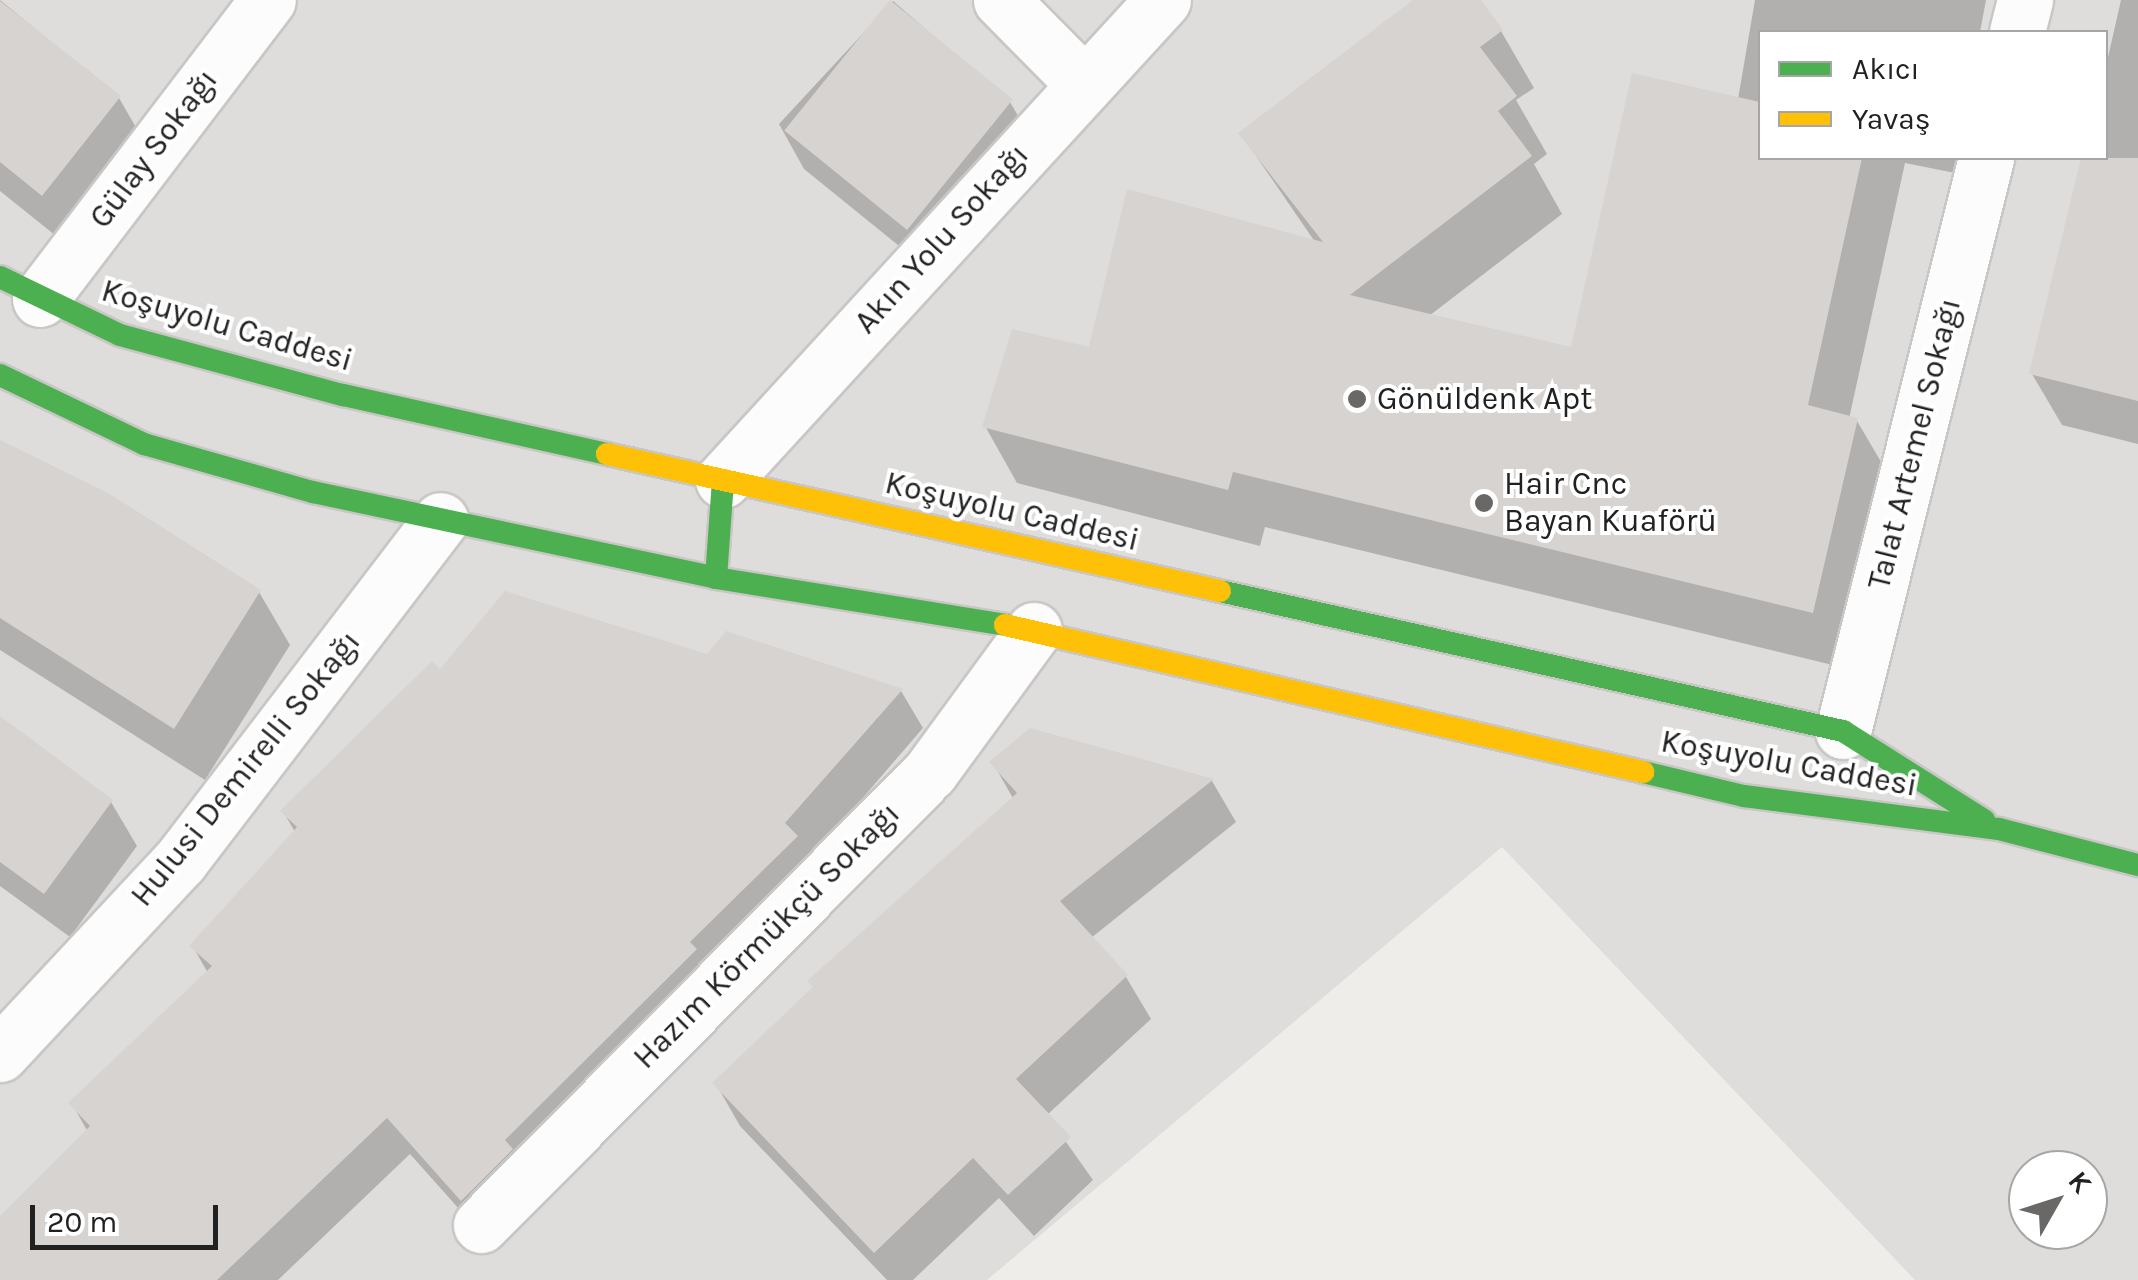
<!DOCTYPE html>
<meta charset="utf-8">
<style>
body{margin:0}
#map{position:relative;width:2138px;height:1280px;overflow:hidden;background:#efede9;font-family:Karla,sans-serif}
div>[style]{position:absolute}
.residential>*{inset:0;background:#dedddb}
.shadow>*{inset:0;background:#0003}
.building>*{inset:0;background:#d6d3d0;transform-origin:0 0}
.roads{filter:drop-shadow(2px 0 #c8c7c5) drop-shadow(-2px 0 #c8c7c5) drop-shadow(0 2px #c8c7c5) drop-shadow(0 -2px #c8c7c5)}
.street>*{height:55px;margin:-27.5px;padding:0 27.5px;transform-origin:27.5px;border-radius:27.5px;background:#fdfcfc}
.fast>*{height:22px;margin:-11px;padding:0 11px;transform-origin:11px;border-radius:11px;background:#4caf50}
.slow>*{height:22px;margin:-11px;padding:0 11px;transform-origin:11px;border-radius:11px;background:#ffc107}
.dots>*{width:28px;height:28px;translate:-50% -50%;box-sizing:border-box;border:5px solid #fff;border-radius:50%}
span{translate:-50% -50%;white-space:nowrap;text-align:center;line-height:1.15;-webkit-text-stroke:8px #fff;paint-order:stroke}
.street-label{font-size:32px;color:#212121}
.poi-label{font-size:32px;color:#212121}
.left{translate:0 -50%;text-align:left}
.legend{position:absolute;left:1758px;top:30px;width:350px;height:130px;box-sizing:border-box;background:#fff;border:2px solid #a6a6a6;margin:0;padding:12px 18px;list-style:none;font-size:30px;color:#212121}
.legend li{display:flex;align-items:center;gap:20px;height:50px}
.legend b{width:50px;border:2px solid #a6a6a6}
.north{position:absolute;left:2008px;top:1150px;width:100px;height:100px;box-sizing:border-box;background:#fff;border:2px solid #a6a6a6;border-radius:50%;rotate:51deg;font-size:28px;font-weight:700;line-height:40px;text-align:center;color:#212121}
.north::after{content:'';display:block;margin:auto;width:35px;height:45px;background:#696867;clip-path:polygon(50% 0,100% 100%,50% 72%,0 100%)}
.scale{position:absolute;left:30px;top:1205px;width:188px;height:45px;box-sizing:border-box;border:5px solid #212121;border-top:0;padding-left:12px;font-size:30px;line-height:35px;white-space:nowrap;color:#212121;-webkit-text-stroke:8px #fff;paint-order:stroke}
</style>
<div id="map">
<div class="residential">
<div style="clip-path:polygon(evenodd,0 0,2138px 0,2138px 1280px,1915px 1280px,1502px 847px,987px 1280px,0 1280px,0 0,1760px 32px,2106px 32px,2106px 158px,1760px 158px,1760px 32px,0 0,2028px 1170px,2088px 1170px,2088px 1230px,2028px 1230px,2028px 1170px)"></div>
</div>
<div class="shadow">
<div style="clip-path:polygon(0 0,119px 98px,152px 155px,76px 252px,0 191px)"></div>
<div style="clip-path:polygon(1417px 0,1477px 0,1501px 31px,1534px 88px,1516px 100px,1547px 154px,1534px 164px,1562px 214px,1429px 316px,1573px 350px,1738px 99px,1755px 0,1986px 0,1980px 32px,1760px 32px,1760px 158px,1957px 158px,1955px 173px,1905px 163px,1849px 419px,1857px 421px,1890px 477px,1845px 668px,1265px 527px,1260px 546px,1017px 483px,985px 426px,1091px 350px,1315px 242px,1241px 134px)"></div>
<div style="clip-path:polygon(2121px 0,2138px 0,2138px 444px,2062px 425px,2032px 374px,2084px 158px,2106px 158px,2106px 66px)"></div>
<div style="clip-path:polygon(893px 1px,1010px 102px,1036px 147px,930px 271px,804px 169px,779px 124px)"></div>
<div style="clip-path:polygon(0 443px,259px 592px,290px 645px,205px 780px,0 650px)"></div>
<div style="clip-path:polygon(708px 657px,901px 691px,923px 728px,484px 1237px,410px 1154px,278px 1280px,0 1280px,0 1219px,88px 1132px,72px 1104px,208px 973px,193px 947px,295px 832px,283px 811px,440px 673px)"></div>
<div style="clip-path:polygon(0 719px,111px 802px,137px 846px,70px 937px,0 886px)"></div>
<div style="clip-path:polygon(1030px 730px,1212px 781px,1236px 822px,1091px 938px,1126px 977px,1151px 1019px,1047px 1115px,1093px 1180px,1034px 1236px,999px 1198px,913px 1280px,887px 1280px,740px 1126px,716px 1084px,1014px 800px,993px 763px)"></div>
</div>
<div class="building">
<div style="left:890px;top:0;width:158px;height:168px;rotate:39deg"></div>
<div style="clip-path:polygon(1413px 0,1481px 0,1503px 30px,1480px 47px,1517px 96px,1498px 111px,1532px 156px,1350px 295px,1571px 347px,1632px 73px,1760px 102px,1760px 158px,1862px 158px,1808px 405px,1858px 418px,1813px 613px,1233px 472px,1228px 490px,982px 427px,1012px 329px,1089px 347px,1127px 189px,1323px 242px,1238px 133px)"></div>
<div style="clip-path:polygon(0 1px,121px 96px,42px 196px,0 162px)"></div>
<div style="clip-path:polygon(2081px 158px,2138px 158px,2138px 401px,2029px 374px)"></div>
<div style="clip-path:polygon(0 440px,108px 493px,261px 590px,174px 729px,0 618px)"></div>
<div style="clip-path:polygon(505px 591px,707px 654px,726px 631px,903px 689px,785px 823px,798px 836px,690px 942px,697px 949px,505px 1140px,513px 1149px,461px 1201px,387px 1118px,217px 1280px,0 1280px,0 1216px,90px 1126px,68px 1103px,212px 966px,189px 946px,297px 827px,280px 811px,432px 661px,440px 669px)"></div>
<div style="clip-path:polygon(0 716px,113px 800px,44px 894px,0 862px)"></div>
<div style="clip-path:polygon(1030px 728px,1214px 779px,1060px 901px,1128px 975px,1016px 1079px,1071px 1137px,1008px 1195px,973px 1158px,874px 1253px,712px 1083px,813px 987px,807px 981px,1017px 793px,989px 762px)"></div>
</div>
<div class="roads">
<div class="street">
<div style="left:1001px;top:0;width:118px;rotate:45.3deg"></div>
<div style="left:2017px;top:32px;width:33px;rotate:-76deg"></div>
<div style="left:40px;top:299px;width:376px;rotate:-52.7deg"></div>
<div style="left:723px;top:480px;width:651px;rotate:-47.49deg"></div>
<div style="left:1843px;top:731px;width:591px;rotate:-75.99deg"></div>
<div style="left:0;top:1054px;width:264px;rotate:-47deg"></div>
<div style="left:180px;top:861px;width:429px;rotate:-52.6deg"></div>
<div style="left:481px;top:1225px;width:638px;rotate:-45.25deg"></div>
<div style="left:930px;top:772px;width:176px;rotate:-53.8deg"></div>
</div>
<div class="fast">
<div style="left:0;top:277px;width:133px;rotate:25.8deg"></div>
<div style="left:120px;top:335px;width:231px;rotate:15.1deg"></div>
<div style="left:343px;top:395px;width:271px;rotate:12.6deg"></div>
<div style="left:0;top:375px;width:160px;rotate:25.6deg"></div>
<div style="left:144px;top:444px;width:176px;rotate:15.9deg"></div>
<div style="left:313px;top:492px;width:412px;rotate:12deg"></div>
<div style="left:716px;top:578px;width:293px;rotate:9.2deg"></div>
<div style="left:716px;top:578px;width:98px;rotate:-85.9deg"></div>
<div style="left:1220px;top:591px;width:639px;rotate:12.67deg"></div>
<div style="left:1843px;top:731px;width:167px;rotate:32.3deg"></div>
<div style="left:1643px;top:772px;width:104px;rotate:13.4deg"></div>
<div style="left:1744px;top:796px;width:257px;rotate:7.4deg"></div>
<div style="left:1999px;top:829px;width:144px;rotate:14.5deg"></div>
</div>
<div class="slow">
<div style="left:607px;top:454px;width:628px;rotate:12.6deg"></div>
<div style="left:1005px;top:625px;width:655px;rotate:12.97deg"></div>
</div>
</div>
<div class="dots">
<div style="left:1357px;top:399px;background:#696867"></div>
<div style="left:1484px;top:503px;background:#696867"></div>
</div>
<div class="street-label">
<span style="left:154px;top:149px;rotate:-53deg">Gülay Sokağı</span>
<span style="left:942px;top:239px;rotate:-48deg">Akın Yolu Sokağı</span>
<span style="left:227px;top:326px;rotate:16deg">Koşuyolu Caddesi</span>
<span style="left:1915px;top:444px;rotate:-76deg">Talat Artemel Sokağı</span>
<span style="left:1012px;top:512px;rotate:13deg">Koşuyolu Caddesi</span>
<span style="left:1789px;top:764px;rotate:10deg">Koşuyolu Caddesi</span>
<span style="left:246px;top:769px;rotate:-51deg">Hulusi Demirelli Sokağı</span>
<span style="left:767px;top:936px;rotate:-45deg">Hazım Körmükçü Sokağı</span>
</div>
<div class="poi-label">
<span class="left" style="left:1377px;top:399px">Gönüldenk Apt</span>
<span class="left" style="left:1504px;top:503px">Hair Cnc<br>Bayan Kuaförü</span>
</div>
<ul class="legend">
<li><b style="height:12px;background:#4caf50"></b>Akıcı</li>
<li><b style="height:12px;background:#ffc107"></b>Yavaş</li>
</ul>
<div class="north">K</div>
<div class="scale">20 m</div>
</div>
